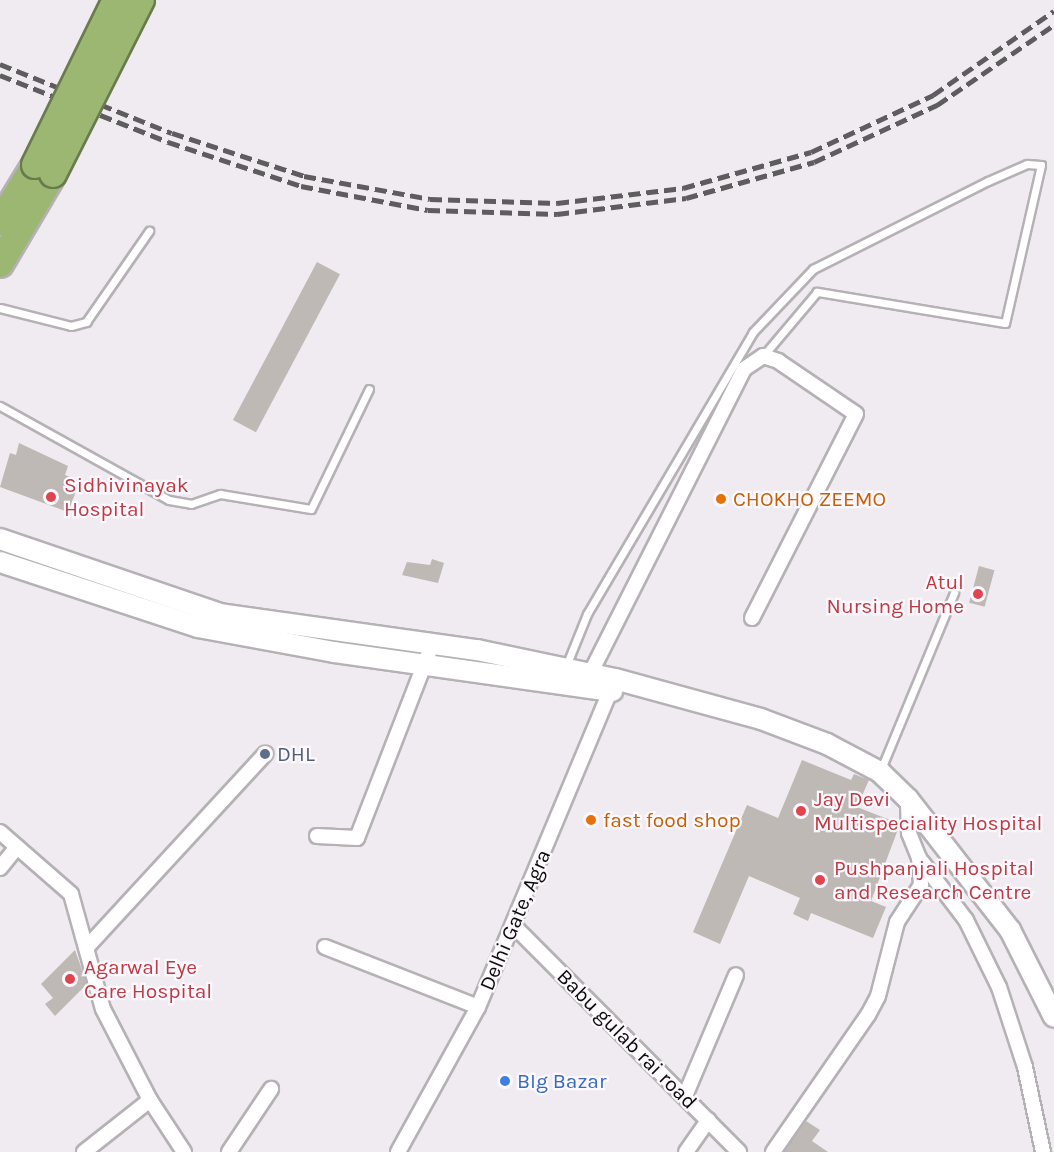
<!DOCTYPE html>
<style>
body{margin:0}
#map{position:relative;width:1054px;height:1152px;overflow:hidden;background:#efebf0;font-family:Karla,sans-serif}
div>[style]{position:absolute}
.building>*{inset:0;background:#beb9b5;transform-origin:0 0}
.roads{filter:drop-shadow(2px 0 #b5b1b5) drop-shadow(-2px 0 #b5b1b5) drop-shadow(0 2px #b5b1b5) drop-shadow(0 -2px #b5b1b5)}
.lane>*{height:7px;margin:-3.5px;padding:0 3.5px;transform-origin:3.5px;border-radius:3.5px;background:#fff}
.street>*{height:14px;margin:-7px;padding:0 7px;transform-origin:7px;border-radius:7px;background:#fff}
.secondary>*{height:20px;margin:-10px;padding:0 10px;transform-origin:10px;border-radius:10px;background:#fff}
.highway>*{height:26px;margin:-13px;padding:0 13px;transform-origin:13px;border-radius:13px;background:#9bb771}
.rail>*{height:4.5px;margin-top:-2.25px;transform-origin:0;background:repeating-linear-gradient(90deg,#5e5c5e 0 12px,transparent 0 18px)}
.bridges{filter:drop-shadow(2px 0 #697b4e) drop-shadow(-2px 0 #697b4e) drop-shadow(0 2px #697b4e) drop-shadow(0 -2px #697b4e)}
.highway-bridge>*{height:26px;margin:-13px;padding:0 13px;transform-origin:13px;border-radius:13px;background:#9bb771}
.dots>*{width:16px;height:16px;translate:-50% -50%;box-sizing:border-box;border:3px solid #fcf8fd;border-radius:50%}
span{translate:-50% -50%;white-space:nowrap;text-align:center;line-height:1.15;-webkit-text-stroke:4.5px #fcf8fd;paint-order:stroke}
.health-label{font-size:21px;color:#be3a42}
.left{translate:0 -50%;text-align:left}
.right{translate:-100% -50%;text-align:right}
.food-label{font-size:21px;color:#c56008}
.service-label{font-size:21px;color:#4e5e75}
.street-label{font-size:21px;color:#0c0b0c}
.shop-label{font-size:21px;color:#366cbe}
</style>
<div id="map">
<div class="building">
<div style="left:317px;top:262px;width:26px;height:179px;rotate:28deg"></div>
<div style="clip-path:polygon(19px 443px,68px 466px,65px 475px,80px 481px,68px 512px,0 487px,10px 453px,16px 455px)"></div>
<div style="clip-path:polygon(432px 559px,444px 563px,438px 583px,402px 575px,407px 562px,430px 565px)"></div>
<div style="left:979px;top:566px;width:16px;height:38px;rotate:15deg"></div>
<div style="clip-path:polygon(802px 760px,851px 780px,854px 774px,869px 780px,857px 807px,900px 824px,871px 901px,886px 907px,873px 938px,811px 913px,808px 921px,793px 914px,800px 898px,749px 876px,720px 944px,693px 932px,747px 805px,778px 818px)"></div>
<div style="clip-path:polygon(75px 950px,87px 984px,55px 1016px,45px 1004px,53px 998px,41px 984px)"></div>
<div style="clip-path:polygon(806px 1121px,820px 1130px,812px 1141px,828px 1152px,784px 1152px)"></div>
</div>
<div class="roads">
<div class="lane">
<div style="left:0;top:308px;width:73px;rotate:14.2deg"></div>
<div style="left:71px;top:326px;width:16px;rotate:-15deg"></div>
<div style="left:86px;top:322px;width:111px;rotate:-55.3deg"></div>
<div style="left:0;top:406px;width:193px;rotate:29.1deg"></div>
<div style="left:169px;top:500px;width:22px;rotate:10deg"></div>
<div style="left:191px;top:504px;width:31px;rotate:-19deg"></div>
<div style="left:220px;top:494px;width:92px;rotate:9.4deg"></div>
<div style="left:311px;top:509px;width:133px;rotate:-64.2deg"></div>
<div style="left:566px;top:666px;width:56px;rotate:-68deg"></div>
<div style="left:587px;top:614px;width:327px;rotate:-59.5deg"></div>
<div style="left:753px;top:332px;width:87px;rotate:-46.4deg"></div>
<div style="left:813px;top:269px;width:196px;rotate:-26.7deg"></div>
<div style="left:988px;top:181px;width:43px;rotate:-23.6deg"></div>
<div style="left:1027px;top:164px;width:14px;rotate:4deg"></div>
<div style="left:1041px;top:165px;width:162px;rotate:102.8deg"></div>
<div style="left:1005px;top:323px;width:191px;rotate:-170.6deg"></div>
<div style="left:817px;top:292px;width:84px;rotate:130.2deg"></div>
<div style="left:881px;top:769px;width:191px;rotate:-67.5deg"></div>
</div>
<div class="street">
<div style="left:587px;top:680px;width:348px;rotate:-63.2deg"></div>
<div style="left:744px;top:369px;width:23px;rotate:-34deg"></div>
<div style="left:763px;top:356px;width:16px;rotate:18deg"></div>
<div style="left:778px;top:361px;width:94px;rotate:34.2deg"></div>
<div style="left:856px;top:414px;width:229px;rotate:117deg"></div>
<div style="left:0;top:832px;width:94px;rotate:41.1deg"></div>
<div style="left:71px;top:894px;width:119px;rotate:74.5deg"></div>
<div style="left:103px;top:1009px;width:102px;rotate:62.7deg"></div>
<div style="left:150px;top:1100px;width:62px;rotate:56.8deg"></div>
<div style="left:317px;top:836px;width:40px;rotate:2.9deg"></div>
<div style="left:357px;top:838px;width:207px;rotate:-68.8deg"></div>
<div style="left:922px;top:862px;width:73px;rotate:52.8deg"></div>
<div style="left:966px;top:920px;width:75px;rotate:63.8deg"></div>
<div style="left:999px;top:987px;width:84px;rotate:72deg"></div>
<div style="left:1025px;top:1067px;width:87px;rotate:78deg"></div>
<div style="left:0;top:868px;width:27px;rotate:-51deg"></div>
<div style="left:514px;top:926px;width:319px;rotate:45.1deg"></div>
<div style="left:87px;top:947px;width:263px;rotate:-47.3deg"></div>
<div style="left:325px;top:947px;width:164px;rotate:21.4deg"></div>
<div style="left:685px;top:1096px;width:131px;rotate:-67.1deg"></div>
<div style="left:84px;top:1152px;width:84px;rotate:-38.2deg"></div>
<div style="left:229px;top:1152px;width:76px;rotate:-56.3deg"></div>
<div style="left:398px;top:1152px;width:166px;rotate:-61.1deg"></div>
<div style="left:478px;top:1007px;width:350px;rotate:-67.3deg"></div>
<div style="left:686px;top:1152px;width:39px;rotate:-55deg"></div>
<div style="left:773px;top:1152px;width:167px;rotate:-55.3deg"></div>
<div style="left:868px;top:1015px;width:21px;rotate:-62deg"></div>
<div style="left:878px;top:996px;width:76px;rotate:-75.6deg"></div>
<div style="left:897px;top:922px;width:44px;rotate:-57deg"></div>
<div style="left:921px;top:885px;width:27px;rotate:-94deg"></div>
<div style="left:919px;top:858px;width:27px;rotate:-112deg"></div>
<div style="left:909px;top:833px;width:34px;rotate:-92deg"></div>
</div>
<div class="secondary">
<div style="left:0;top:539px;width:232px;rotate:18.8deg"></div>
<div style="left:220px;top:614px;width:260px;rotate:8deg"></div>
<div style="left:477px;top:650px;width:141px;rotate:11.9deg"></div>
<div style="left:615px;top:679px;width:151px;rotate:15.3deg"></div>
<div style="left:761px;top:719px;width:71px;rotate:20.7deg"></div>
<div style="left:827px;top:744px;width:60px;rotate:27.8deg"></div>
<div style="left:880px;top:772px;width:39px;rotate:44deg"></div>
<div style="left:908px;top:799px;width:166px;rotate:52.1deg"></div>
<div style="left:1010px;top:930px;width:97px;rotate:63.2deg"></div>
<div style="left:0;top:562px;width:208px;rotate:18.2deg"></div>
<div style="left:198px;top:627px;width:138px;rotate:10.4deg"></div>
<div style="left:334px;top:652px;width:281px;rotate:8deg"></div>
</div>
<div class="highway">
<div style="left:0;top:222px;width:67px;rotate:-58.4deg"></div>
<div style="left:0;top:264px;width:104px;rotate:-59.5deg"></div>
</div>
</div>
<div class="rail">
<div style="left:0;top:64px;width:185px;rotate:21.9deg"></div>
<div style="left:172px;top:133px;width:139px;rotate:18deg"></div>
<div style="left:304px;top:176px;width:128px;rotate:10.3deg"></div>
<div style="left:430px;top:199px;width:127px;rotate:1.8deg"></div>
<div style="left:557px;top:203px;width:127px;rotate:-6.8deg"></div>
<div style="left:683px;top:188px;width:133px;rotate:-15.7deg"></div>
<div style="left:811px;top:152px;width:135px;rotate:-25deg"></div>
<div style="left:933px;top:95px;width:147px;rotate:-34.8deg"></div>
<div style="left:0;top:75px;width:181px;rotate:21.7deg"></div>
<div style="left:168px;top:142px;width:140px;rotate:18.3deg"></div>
<div style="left:301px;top:186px;width:129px;rotate:10.7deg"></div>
<div style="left:428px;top:210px;width:129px;rotate:1.8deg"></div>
<div style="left:557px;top:214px;width:130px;rotate:-7.1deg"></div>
<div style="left:686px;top:198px;width:133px;rotate:-15.7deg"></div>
<div style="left:814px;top:162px;width:136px;rotate:-24.9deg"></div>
<div style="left:937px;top:105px;width:142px;rotate:-34.4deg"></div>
</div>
<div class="bridges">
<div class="highway-bridge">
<div style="left:35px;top:165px;width:184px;rotate:-63.9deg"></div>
<div style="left:53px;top:174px;width:195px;rotate:-63.2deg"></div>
</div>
</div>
<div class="dots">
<div style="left:51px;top:497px;background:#e0444e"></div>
<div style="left:721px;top:499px;background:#e8710a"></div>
<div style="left:978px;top:594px;background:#e0444e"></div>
<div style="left:265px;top:754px;background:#5c6f8a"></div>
<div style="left:801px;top:811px;background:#e0444e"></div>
<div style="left:591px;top:820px;background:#e8710a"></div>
<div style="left:820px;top:880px;background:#e0444e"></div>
<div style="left:70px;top:979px;background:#e0444e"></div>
<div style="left:505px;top:1081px;background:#3f7fe0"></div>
</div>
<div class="health-label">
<span class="left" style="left:64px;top:497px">Sidhivinayak<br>Hospital</span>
<span class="right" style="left:964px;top:594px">Atul<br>Nursing Home</span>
<span class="left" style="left:814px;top:811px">Jay Devi<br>Multispeciality Hospital</span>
<span class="left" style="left:834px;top:880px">Pushpanjali Hospital<br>and Research Centre</span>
<span class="left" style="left:84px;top:979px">Agarwal Eye<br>Care Hospital</span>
</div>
<div class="food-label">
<span class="left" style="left:733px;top:499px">CHOKHO ZEEMO</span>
<span class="left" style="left:603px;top:820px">fast food shop</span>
</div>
<div class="service-label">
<span class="left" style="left:277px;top:754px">DHL</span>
</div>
<div class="street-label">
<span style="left:515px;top:920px;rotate:-67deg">Delhi Gate, Agra</span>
<span style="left:627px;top:1039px;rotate:45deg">Babu gulab rai road</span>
</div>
<div class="shop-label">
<span class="left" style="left:517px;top:1081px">BIg Bazar</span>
</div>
</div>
